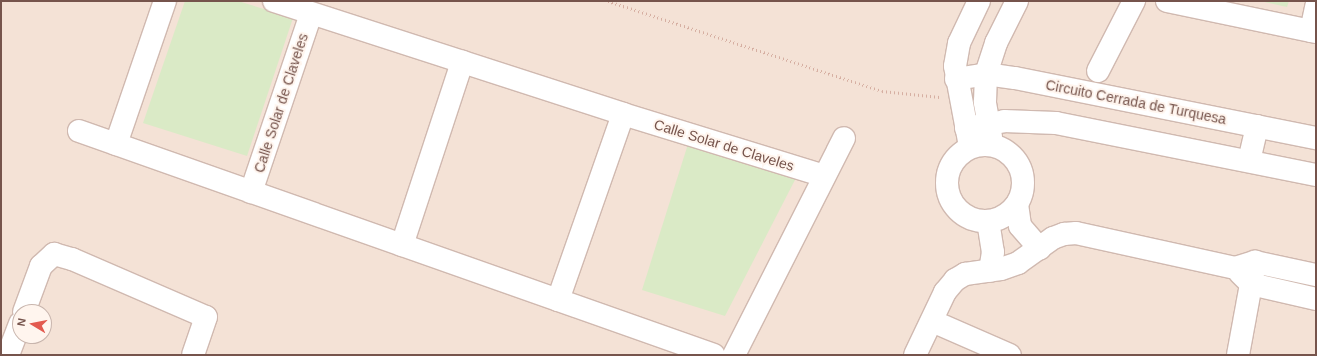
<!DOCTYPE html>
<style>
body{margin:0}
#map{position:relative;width:1317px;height:356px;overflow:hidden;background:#fcf1e7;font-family:Arial,sans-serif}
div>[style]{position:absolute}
.residential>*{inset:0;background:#f4e2d6}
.green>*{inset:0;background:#daeac6}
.path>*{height:2.5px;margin-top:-1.25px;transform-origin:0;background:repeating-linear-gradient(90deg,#d6afa2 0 1px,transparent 0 4px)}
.roads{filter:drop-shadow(1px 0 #d0b9b0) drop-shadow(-1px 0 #d0b9b0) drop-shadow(0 1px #d0b9b0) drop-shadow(0 -1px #d0b9b0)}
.minor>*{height:22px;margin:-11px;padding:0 11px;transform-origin:11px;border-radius:11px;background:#fff}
.minor>.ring{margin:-11px;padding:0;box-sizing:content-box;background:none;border:22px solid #fff;border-radius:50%}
span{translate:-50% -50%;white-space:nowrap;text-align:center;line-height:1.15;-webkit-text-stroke:4px #fff5ee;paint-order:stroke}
.street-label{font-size:14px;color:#76544c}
.frame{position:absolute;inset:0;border:2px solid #76544c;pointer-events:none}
.north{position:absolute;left:12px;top:304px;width:40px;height:40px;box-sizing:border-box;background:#fff5ee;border:1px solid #c8b5ad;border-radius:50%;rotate:280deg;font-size:11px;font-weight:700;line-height:16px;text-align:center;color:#76544c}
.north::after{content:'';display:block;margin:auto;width:14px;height:18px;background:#e35a4f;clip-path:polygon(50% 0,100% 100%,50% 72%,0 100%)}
</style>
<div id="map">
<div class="residential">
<div style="clip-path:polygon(evenodd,1px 1px,1316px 1px,1316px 355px,1px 355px,1px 1px,20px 312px,44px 312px,44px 336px,20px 336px,20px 312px)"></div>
</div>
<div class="green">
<div style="clip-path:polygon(185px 1px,238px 1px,293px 18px,247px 156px,143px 123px)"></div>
<div style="clip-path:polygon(1260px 1px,1289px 1px,1287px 7px)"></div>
<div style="clip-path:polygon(688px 144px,797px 176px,725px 316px,642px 290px)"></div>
</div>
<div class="path">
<div style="left:608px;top:1px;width:288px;rotate:18.2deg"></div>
<div style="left:882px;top:91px;width:58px;rotate:5.9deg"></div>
</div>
<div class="roads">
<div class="minor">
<div style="left:274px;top:1px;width:367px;rotate:17.9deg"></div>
<div style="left:623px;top:114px;width:210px;rotate:17.1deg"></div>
<div style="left:1167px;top:1px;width:152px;rotate:11.8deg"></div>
<div style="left:1311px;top:31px;width:25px;rotate:-78deg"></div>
<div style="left:1098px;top:71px;width:79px;rotate:-62.8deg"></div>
<div style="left:956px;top:79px;width:30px;rotate:-9deg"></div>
<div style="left:986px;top:74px;width:29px;rotate:8deg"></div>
<div style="left:1015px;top:78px;width:307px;rotate:11.3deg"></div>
<div style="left:966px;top:128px;width:39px;rotate:-10deg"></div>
<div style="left:1004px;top:121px;width:52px;rotate:2.2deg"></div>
<div style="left:1056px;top:123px;width:265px;rotate:11.3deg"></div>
<div style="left:79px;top:131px;width:673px;rotate:19.43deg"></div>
<div style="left:991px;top:137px;width:36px;rotate:-100deg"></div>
<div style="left:985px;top:102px;width:28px;rotate:-88deg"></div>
<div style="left:986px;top:74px;width:33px;rotate:-72deg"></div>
<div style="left:996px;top:43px;width:47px;rotate:-63.4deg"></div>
<div style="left:969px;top:141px;width:76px;rotate:-100.6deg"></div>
<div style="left:955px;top:66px;width:23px;rotate:-80deg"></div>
<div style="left:959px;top:43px;width:47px;rotate:-64.5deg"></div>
<div style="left:116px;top:144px;width:151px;rotate:-71.1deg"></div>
<div class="ring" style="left:947px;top:145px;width:54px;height:54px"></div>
<div style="left:1249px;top:161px;width:36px;rotate:-77deg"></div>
<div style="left:251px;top:192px;width:188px;rotate:-71.4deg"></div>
<div style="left:1017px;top:204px;width:22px;rotate:82deg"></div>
<div style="left:1020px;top:226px;width:30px;rotate:49deg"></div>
<div style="left:988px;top:221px;width:31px;rotate:81deg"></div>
<div style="left:993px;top:252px;width:19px;rotate:99deg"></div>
<div style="left:402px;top:245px;width:193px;rotate:-71.8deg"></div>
<div style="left:1240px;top:273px;width:16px;rotate:45deg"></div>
<div style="left:1251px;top:284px;width:67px;rotate:13deg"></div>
<div style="left:558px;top:300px;width:197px;rotate:-70.7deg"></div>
<div style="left:24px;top:312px;width:49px;rotate:-69.7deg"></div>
<div style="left:41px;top:266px;width:18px;rotate:-43deg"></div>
<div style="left:54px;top:254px;width:19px;rotate:16deg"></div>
<div style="left:72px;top:259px;width:146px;rotate:23.4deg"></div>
<div style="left:206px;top:317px;width:40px;rotate:108.9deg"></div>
<div style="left:932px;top:321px;width:85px;rotate:23.6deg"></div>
<div style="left:8px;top:355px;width:34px;rotate:-69deg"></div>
<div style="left:734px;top:355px;width:243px;rotate:-63.1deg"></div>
<div style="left:915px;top:355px;width:70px;rotate:-64.5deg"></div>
<div style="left:945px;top:292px;width:16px;rotate:-50deg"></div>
<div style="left:955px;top:280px;width:12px;rotate:-31deg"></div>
<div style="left:965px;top:274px;width:36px;rotate:-8deg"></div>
<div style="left:1001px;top:269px;width:18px;rotate:-19deg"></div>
<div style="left:1018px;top:263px;width:43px;rotate:-35.5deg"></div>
<div style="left:1053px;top:238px;width:12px;rotate:-20deg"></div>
<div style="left:1064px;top:234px;width:12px;rotate:-5deg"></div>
<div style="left:1076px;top:233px;width:163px;rotate:12.4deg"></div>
<div style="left:1235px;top:268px;width:21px;rotate:-17deg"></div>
<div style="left:1255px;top:262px;width:62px;rotate:12deg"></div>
<div style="left:1238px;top:355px;width:95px;rotate:-79.6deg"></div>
</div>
</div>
<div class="street-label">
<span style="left:1136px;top:102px;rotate:11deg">Circuito Cerrada de Turquesa</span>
<span style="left:281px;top:103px;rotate:-72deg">Calle Solar de Claveles</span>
<span style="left:724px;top:145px;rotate:17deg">Calle Solar de Claveles</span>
</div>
<div class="frame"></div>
<div class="north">N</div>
</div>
